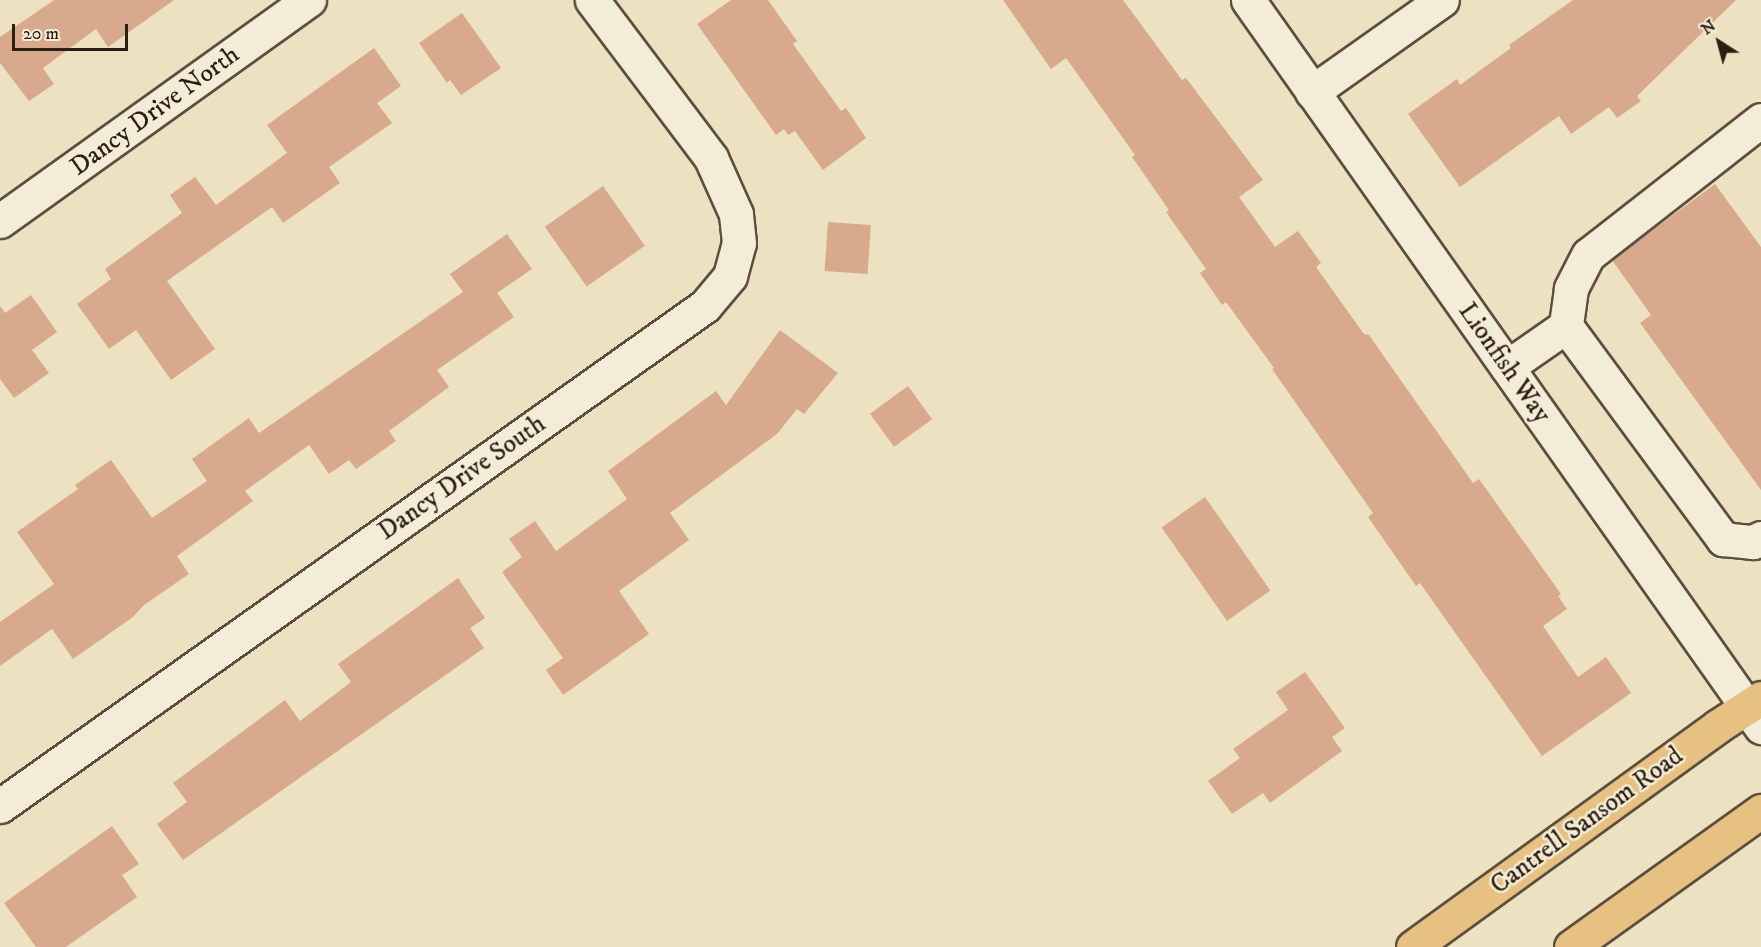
<!DOCTYPE html>
<style>
body{margin:0}
#map{position:relative;width:1761px;height:947px;overflow:hidden;background:#ece2c2;font-family:"IM FELL DW Pica",serif}
div>[style]{position:absolute}
.building>*{inset:0;background:#d8a98c;transform-origin:0 0}
.roads{filter:drop-shadow(2px 0 #5d4e3f) drop-shadow(-2px 0 #5d4e3f) drop-shadow(0 2px #5d4e3f) drop-shadow(0 -2px #5d4e3f)}
.minor>*{height:33px;margin:-16.5px;padding:0 16.5px;transform-origin:16.5px;border-radius:16.5px;background:#f3ecd7}
.major>*{height:33px;margin:-16.5px;padding:0 16.5px;transform-origin:16.5px;border-radius:16.5px;background:#e6c181}
span{translate:-50% -50%;white-space:nowrap;text-align:center;line-height:1.15;-webkit-text-stroke:5px #f3ecd7;paint-order:stroke}
.street-label{font-size:26px;color:#2d1d13}
.north{position:absolute;left:1689px;top:12px;width:60px;height:60px;-webkit-text-stroke:4px #f3ecd7;paint-order:stroke;rotate:324deg;font-size:16px;font-weight:700;line-height:24px;text-align:center;color:#2d1d13}
.north::after{content:'';display:block;margin:auto;width:21px;height:27px;background:#2d1d13;clip-path:polygon(50% 0,100% 100%,50% 72%,0 100%)}
.scale{position:absolute;left:12px;top:24px;width:116px;height:27px;box-sizing:border-box;border:3px solid #2d1d13;border-top:0;padding-left:8px;font-size:18px;line-height:21px;white-space:nowrap;color:#2d1d13;-webkit-text-stroke:4px #f3ecd7;paint-order:stroke}
</style>
<div id="map">
<div class="building">
<div style="clip-path:polygon(54px 0,174px 0,108px 47px,96px 29px,43px 68px,54px 84px,29px 101px,0 63px,0 37px)"></div>
<div style="clip-path:polygon(731px 0,768px 0,797px 41px,793px 44px,841px 111px,846px 108px,866px 138px,823px 170px,795px 131px,788px 135px,784px 129px,776px 135px,697px 24px)"></div>
<div style="clip-path:polygon(1003px 0,1123px 0,1182px 80px,1186px 78px,1263px 180px,1239px 197px,1275px 247px,1298px 231px,1321px 263px,1316px 267px,1364px 334px,1369px 335px,1473px 483px,1479px 479px,1561px 594px,1558px 596px,1567px 609px,1543px 626px,1578px 677px,1606px 657px,1631px 693px,1542px 756px,1420px 583px,1416px 586px,1368px 517px,1373px 513px,1272px 369px,1274px 368px,1226px 302px,1222px 305px,1200px 273px,1206px 269px,1166px 212px,1169px 210px,1132px 157px,1135px 155px,1066px 58px,1051px 69px)"></div>
<div style="clip-path:polygon(1573px 0,1736px 0,1637px 96px,1641px 101px,1617px 118px,1609px 107px,1571px 134px,1559px 116px,1460px 187px,1408px 114px,1457px 79px,1460px 85px,1511px 48px,1509px 45px)"></div>
<div style="clip-path:polygon(462px 13px,501px 68px,461px 95px,450px 80px,447px 83px,419px 43px)"></div>
<div style="clip-path:polygon(374px 48px,401px 86px,377px 103px,392px 123px,329px 167px,340px 183px,283px 223px,272px 207px,167px 281px,215px 349px,171px 380px,136px 330px,109px 349px,77px 304px,111px 279px,105px 269px,182px 213px,170px 195px,195px 177px,216px 205px,287px 153px,267px 125px)"></div>
<div style="clip-path:polygon(1715px 184px,1761px 247px,1761px 490px,1640px 323px,1651px 315px,1612px 260px)"></div>
<div style="left:603px;top:186px;width:73px;height:71px;rotate:55deg"></div>
<div style="left:828px;top:222px;width:43px;height:49px;rotate:4deg"></div>
<div style="clip-path:polygon(507px 234px,532px 269px,497px 293px,514px 317px,437px 370px,449px 387px,389px 431px,396px 441px,356px 469px,349px 460px,329px 474px,309px 445px,245px 491px,253px 501px,177px 556px,189px 574px,144px 605px,133px 617px,73px 659px,52px 629px,0 666px,0 622px,54px 584px,17px 532px,78px 489px,75px 485px,111px 460px,152px 518px,207px 481px,192px 459px,249px 418px,259px 433px,463px 292px,450px 274px)"></div>
<div style="clip-path:polygon(31px 295px,57px 332px,32px 350px,49px 373px,14px 398px,0 379px,0 306px,5px 313px)"></div>
<div style="clip-path:polygon(780px 330px,838px 373px,804px 414px,797px 409px,777px 434px,670px 513px,689px 540px,619px 591px,649px 634px,563px 695px,546px 670px,563px 658px,502px 572px,522px 557px,509px 539px,535px 521px,556px 551px,627px 499px,608px 471px,716px 391px,726px 405px)"></div>
<div style="left:908px;top:386px;width:41px;height:47px;rotate:54deg"></div>
<div style="left:1205px;top:497px;width:114px;height:53px;rotate:55deg"></div>
<div style="clip-path:polygon(458px 578px,485px 618px,470px 628px,484px 648px,183px 860px,157px 824px,187px 802px,173px 783px,285px 700px,300px 721px,351px 682px,338px 664px)"></div>
<div style="clip-path:polygon(1305px 672px,1345px 728px,1332px 737px,1342px 751px,1270px 803px,1263px 793px,1232px 814px,1208px 781px,1240px 758px,1233px 749px,1288px 710px,1276px 692px)"></div>
<div style="clip-path:polygon(112px 826px,139px 864px,122px 875px,137px 897px,66px 947px,36px 947px,4px 903px)"></div>
</div>
<div class="roads">
<div class="minor">
<div style="left:1248px;top:0;width:890px;rotate:54.79deg"></div>
<div style="left:1312px;top:92px;width:159px;rotate:-35.3deg"></div>
<div style="left:1761px;top:120px;width:219px;rotate:142deg"></div>
<div style="left:1588px;top:255px;width:38px;rotate:117deg"></div>
<div style="left:1571px;top:289px;width:37px;rotate:98deg"></div>
<div style="left:1566px;top:326px;width:265px;rotate:53.6deg"></div>
<div style="left:1723px;top:539px;width:30px;rotate:6deg"></div>
<div style="left:1753px;top:542px;width:9px;rotate:-27deg"></div>
<div style="left:0;top:221px;width:380px;rotate:-35.6deg"></div>
<div style="left:1507px;top:367px;width:72px;rotate:-34.8deg"></div>
<div style="left:0;top:806px;width:864px;rotate:-35.35deg"></div>
<div style="left:705px;top:306px;width:39px;rotate:-50deg"></div>
<div style="left:730px;top:276px;width:34px;rotate:-75deg"></div>
<div style="left:739px;top:243px;width:29px;rotate:-96deg"></div>
<div style="left:736px;top:214px;width:61px;rotate:-114.1deg"></div>
<div style="left:711px;top:158px;width:198px;rotate:-127deg"></div>
</div>
<div class="major">
<div style="left:1413px;top:947px;width:377px;rotate:-35.9deg"></div>
<div style="left:1718px;top:726px;width:51px;rotate:-33.1deg"></div>
<div style="left:1571px;top:947px;width:234px;rotate:-35.6deg"></div>
</div>
</div>
<div class="street-label">
<span style="left:155px;top:111px;rotate:-36deg">Dancy Drive North</span>
<span style="left:1504px;top:363px;rotate:55deg">Lionfish Way</span>
<span style="left:462px;top:478px;rotate:-35deg">Dancy Drive South</span>
<span style="left:1587px;top:821px;rotate:-36deg">Cantrell Sansom Road</span>
</div>
<div class="north">N</div>
<div class="scale">20 m</div>
</div>
